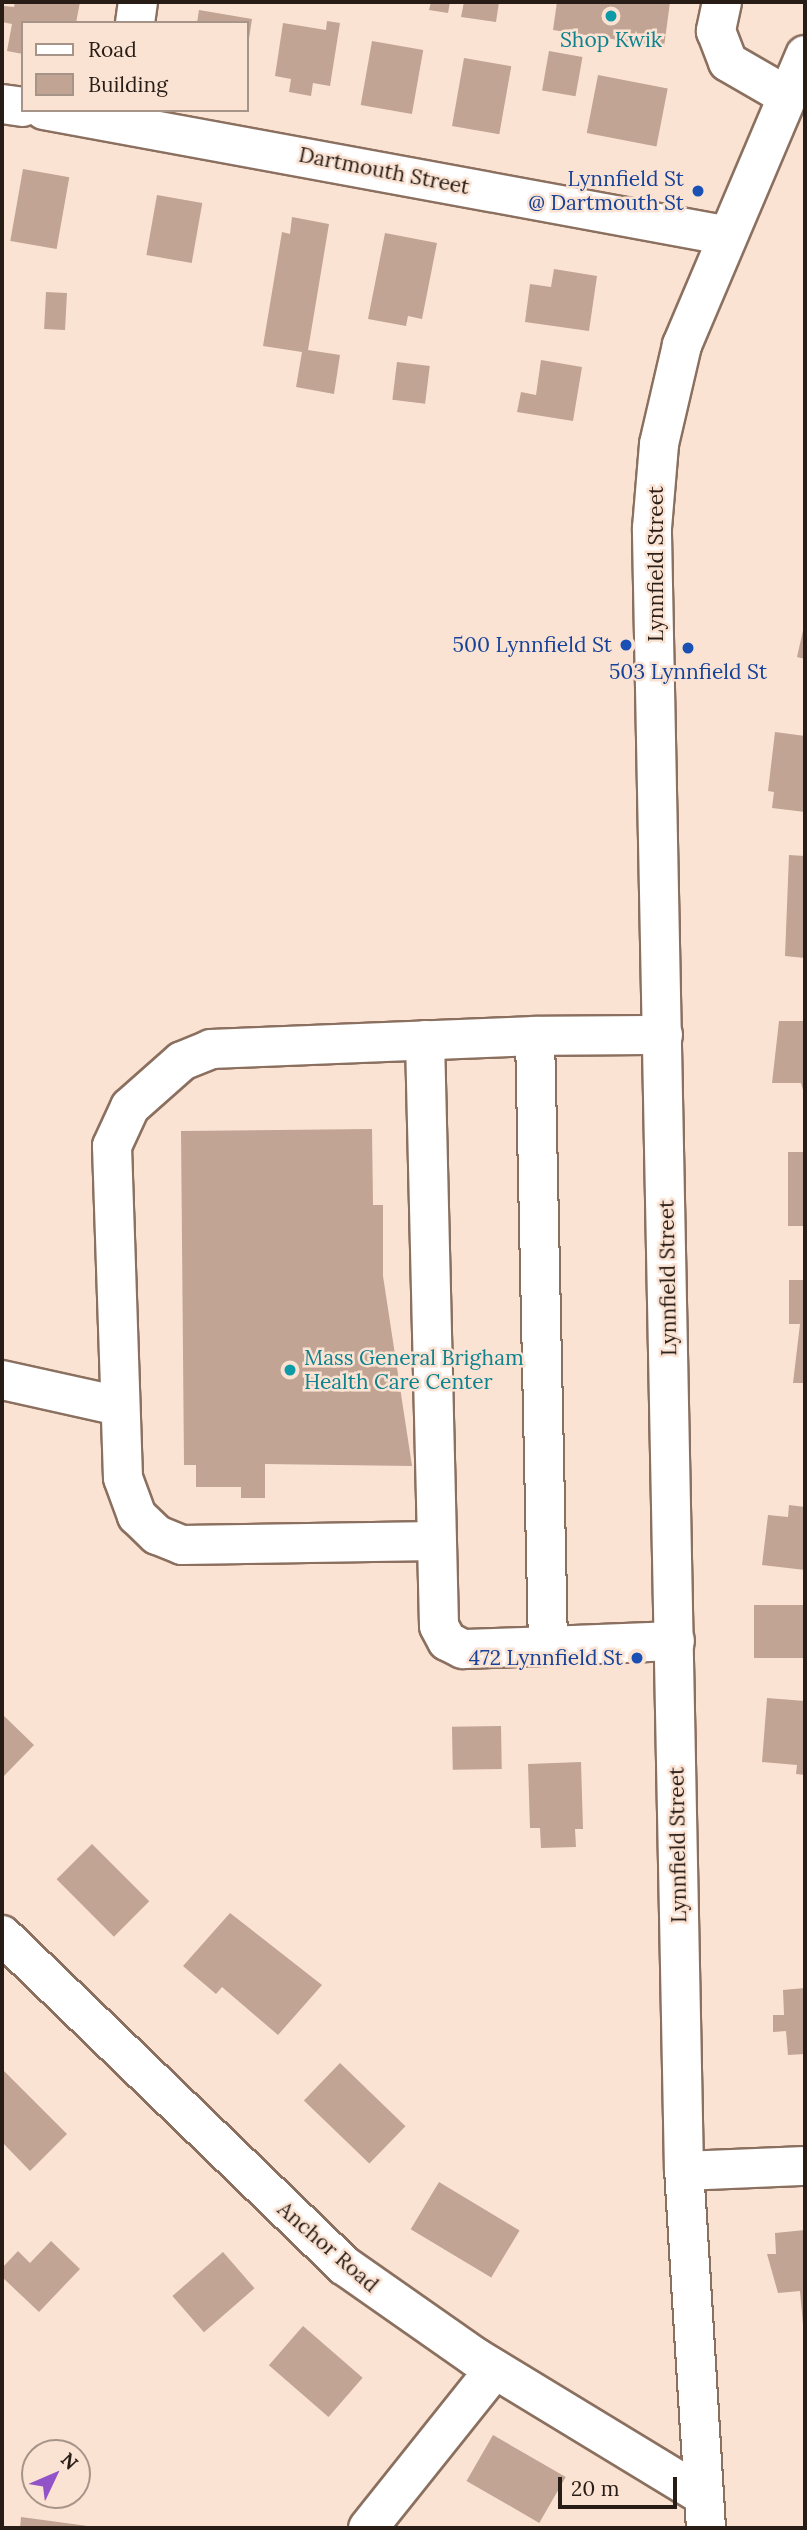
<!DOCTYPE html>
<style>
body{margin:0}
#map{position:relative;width:807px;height:2530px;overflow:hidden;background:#fbe3d4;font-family:Lora,serif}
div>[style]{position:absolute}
.building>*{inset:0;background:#c1a493;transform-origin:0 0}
.roads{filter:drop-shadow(2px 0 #8b7060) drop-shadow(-2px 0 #8b7060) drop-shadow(0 2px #8b7060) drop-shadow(0 -2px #8b7060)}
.minor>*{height:38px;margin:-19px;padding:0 19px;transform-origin:19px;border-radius:19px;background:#fff}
.major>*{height:38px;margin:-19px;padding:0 19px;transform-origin:19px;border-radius:19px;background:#fff}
.dots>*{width:19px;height:19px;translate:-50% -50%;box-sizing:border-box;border:4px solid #fbe3d4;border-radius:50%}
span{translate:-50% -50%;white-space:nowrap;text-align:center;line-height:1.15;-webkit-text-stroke:5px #fbe3d4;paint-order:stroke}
.culture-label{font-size:21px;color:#0d838f}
.left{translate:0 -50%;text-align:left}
.street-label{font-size:21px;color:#281d16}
.transit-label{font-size:21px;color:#164399}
.right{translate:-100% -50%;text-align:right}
.frame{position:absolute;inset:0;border:4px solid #281d16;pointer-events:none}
.legend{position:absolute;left:21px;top:21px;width:228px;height:91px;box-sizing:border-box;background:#fbe3d4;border:2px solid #a79488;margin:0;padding:9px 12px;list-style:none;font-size:21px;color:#281d16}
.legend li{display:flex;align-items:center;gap:14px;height:35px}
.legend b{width:35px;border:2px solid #a79488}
.north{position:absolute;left:21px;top:2439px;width:70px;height:70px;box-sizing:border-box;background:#fbe3d4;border:2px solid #a79488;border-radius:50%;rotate:46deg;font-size:19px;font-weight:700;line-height:28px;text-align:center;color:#281d16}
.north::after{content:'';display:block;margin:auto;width:24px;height:32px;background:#9253c9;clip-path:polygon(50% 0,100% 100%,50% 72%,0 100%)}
.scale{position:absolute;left:558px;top:2477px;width:119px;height:32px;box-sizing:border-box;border:4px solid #281d16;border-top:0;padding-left:9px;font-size:21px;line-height:24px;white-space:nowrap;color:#281d16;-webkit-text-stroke:5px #fbe3d4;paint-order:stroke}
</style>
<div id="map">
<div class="building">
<div style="clip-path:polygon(15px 2px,80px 2px,76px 23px,23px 23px,23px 54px,7px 51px,12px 24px,2px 22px,4px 6px,14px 7px)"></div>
<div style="clip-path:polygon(431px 2px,450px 2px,448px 13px,429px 10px)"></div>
<div style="clip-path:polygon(464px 2px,499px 2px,496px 22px,461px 17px)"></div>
<div style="clip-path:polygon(557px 2px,670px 2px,664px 47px,553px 30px)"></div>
<div style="clip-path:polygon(199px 10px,252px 19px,248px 45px,247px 23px,197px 23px)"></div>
<div style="clip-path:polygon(327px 21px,340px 23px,330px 86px,313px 83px,311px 96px,289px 92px,291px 79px,275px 76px,283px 23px,326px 30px)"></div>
<div style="left:372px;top:41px;width:52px;height:65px;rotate:10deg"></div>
<div style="left:549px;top:51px;width:34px;height:40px;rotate:10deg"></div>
<div style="left:464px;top:58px;width:48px;height:69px;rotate:10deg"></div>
<div style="left:598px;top:75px;width:71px;height:59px;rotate:11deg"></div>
<div style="left:23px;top:169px;width:47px;height:73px;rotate:10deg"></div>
<div style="left:157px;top:195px;width:46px;height:61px;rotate:10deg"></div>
<div style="clip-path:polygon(292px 217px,329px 224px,308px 350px,340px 355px,334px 394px,296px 387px,302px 352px,263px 346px,282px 232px,290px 234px)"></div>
<div style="clip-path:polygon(385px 233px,437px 243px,422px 319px,408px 316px,406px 326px,368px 319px)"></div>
<div style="clip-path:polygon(554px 269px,597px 276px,589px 331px,525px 322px,530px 284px,551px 287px)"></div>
<div style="left:46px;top:292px;width:21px;height:37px;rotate:3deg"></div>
<div style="clip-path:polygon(541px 360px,582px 367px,573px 421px,517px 412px,521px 392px,536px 395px)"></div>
<div style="left:397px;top:362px;width:33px;height:38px;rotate:7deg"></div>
<div style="clip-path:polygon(804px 626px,805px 627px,805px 659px,797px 657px)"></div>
<div style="clip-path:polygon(775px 732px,805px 736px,805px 812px,772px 808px,774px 792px,768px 791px)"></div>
<div style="clip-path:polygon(789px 855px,805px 856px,805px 958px,785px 956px)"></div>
<div style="clip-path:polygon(779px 1021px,805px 1021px,805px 1097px,801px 1083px,772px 1083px)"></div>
<div style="clip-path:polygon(372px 1129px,373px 1205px,383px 1205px,383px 1276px,412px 1466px,265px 1464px,265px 1498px,241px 1498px,241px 1487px,196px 1487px,196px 1465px,184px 1465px,181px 1131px)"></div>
<div style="left:788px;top:1152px;width:17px;height:74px"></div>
<div style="clip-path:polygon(789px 1280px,805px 1280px,805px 1383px,793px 1383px,800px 1324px,789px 1324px)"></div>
<div style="clip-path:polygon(789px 1505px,805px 1507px,805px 1570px,762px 1565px,768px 1515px,788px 1517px)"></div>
<div style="left:805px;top:1605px;width:53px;height:51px;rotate:90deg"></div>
<div style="clip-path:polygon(767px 1698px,805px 1701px,805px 1775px,796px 1774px,797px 1765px,762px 1762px)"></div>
<div style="clip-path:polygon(2px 1714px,34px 1745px,2px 1778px)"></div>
<div style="left:501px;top:1726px;width:43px;height:49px;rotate:89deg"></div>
<div style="clip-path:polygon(581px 1762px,583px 1829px,575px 1829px,576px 1847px,541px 1848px,540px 1828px,530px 1828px,528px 1764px)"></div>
<div style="left:92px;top:1844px;width:81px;height:50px;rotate:45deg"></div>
<div style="clip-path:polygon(230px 1913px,322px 1985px,278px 2035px,222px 1987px,216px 1994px,183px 1966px)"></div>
<div style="clip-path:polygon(805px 1988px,805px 2054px,788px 2055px,786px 2031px,773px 2032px,773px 2015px,784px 2015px,783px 1990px)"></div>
<div style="left:340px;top:2063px;width:91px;height:52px;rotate:44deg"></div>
<div style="clip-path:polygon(2px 2069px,67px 2134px,30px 2171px,2px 2142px)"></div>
<div style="left:439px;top:2182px;width:94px;height:55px;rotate:31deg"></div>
<div style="clip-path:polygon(805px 2230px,805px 2325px,803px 2325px,800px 2291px,778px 2293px,767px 2254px,776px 2254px,775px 2233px)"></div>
<div style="clip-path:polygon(51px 2241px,80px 2269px,39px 2312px,2px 2277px,2px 2268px,18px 2251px,30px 2263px)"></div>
<div style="left:223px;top:2252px;width:48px;height:67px;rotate:49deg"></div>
<div style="left:303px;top:2326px;width:79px;height:52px;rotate:41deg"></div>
<div style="left:493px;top:2435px;width:84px;height:53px;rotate:30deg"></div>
<div style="clip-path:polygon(21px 2517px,95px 2527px,95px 2528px,20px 2528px)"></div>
</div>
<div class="roads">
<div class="minor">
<div style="left:722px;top:2px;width:30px;rotate:102deg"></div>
<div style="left:716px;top:31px;width:33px;rotate:69deg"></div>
<div style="left:728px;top:62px;width:68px;rotate:30deg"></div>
<div style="left:135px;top:23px;width:21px;rotate:-82deg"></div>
<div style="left:2px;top:104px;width:21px;rotate:8deg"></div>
<div style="left:44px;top:110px;width:691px;rotate:10.42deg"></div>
<div style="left:663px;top:1035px;width:128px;rotate:179.6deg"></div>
<div style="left:535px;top:1036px;width:610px;rotate:88.78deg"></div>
<div style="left:548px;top:1646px;width:127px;rotate:-2.3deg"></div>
<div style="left:425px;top:1040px;width:586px;rotate:88.63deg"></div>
<div style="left:439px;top:1626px;width:17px;rotate:62deg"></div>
<div style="left:447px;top:1641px;width:18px;rotate:27deg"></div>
<div style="left:463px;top:1649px;width:85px;rotate:-2deg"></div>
<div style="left:2px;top:1380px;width:120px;rotate:12.5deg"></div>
<div style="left:436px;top:1541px;width:254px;rotate:179.1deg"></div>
<div style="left:182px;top:1545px;width:27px;rotate:-158deg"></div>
<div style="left:157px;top:1535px;width:28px;rotate:-136deg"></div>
<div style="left:137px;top:1516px;width:40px;rotate:-110.2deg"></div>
<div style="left:123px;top:1478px;width:332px;rotate:-91.9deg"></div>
<div style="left:112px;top:1146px;width:43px;rotate:-65.2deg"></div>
<div style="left:130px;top:1107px;width:69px;rotate:-41.5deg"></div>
<div style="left:182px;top:1061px;width:31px;rotate:-22deg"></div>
<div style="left:211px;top:1049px;width:324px;rotate:-2.3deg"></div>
<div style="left:2px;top:1935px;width:477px;rotate:44deg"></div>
<div style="left:345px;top:2266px;width:159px;rotate:35deg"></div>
<div style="left:475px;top:2357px;width:268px;rotate:31.3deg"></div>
<div style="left:684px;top:2171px;width:121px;rotate:-2.4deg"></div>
<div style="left:368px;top:2528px;width:203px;rotate:-51.4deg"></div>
</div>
<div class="major">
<div style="left:706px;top:2528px;width:358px;rotate:-93.5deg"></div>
<div style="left:684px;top:2171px;width:1643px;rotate:-91.12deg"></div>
<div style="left:652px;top:528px;width:84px;rotate:-85.2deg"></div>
<div style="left:659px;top:444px;width:102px;rotate:-76.9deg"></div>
<div style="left:682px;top:345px;width:315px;rotate:-67deg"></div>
</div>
</div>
<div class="dots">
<div style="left:611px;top:16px;background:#0f9aa8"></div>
<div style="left:698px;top:191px;background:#1a4fb4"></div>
<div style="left:626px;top:645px;background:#1a4fb4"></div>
<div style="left:688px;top:648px;background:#1a4fb4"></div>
<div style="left:290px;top:1370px;background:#0f9aa8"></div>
<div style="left:637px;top:1658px;background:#1a4fb4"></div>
</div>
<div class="culture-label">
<span style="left:611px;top:40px">Shop Kwik</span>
<span class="left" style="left:304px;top:1370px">Mass General Brigham<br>Health Care Center</span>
</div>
<div class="street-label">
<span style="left:384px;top:171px;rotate:11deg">Dartmouth Street</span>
<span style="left:656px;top:564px;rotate:-90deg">Lynnfield Street</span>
<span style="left:668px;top:1278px;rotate:-91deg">Lynnfield Street</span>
<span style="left:678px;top:1845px;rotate:-91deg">Lynnfield Street</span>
<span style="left:328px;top:2247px;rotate:41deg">Anchor Road</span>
</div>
<div class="transit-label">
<span class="right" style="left:684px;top:191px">Lynnfield St<br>@ Dartmouth St</span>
<span class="right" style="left:612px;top:645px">500 Lynnfield St</span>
<span style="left:688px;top:672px">503 Lynnfield St</span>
<span class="right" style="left:623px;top:1658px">472 Lynnfield St</span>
</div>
<div class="frame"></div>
<ul class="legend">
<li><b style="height:9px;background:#fff"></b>Road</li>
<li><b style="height:19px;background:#c1a493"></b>Building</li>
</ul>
<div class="north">N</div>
<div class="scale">20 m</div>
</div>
